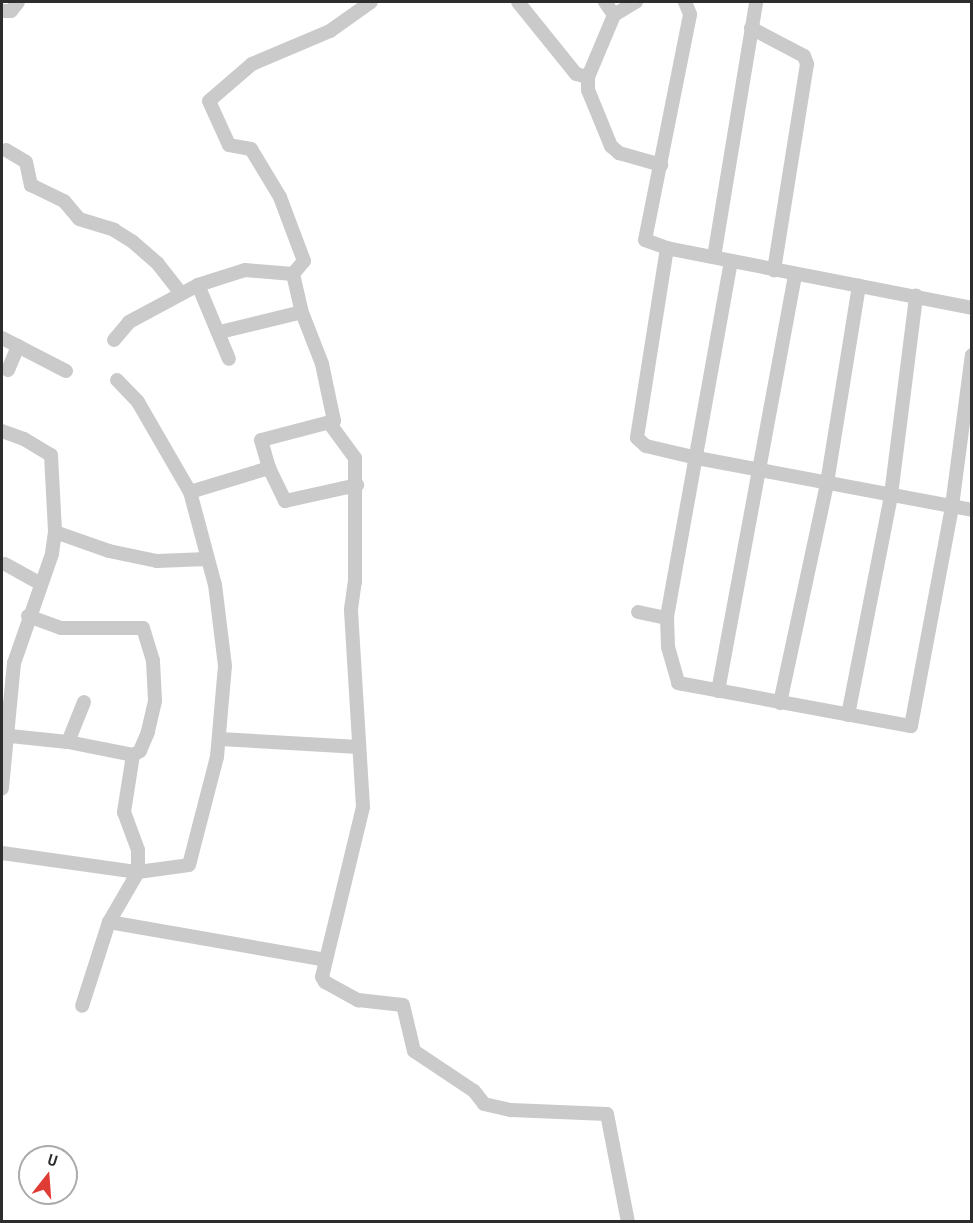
<!DOCTYPE html>
<style>
body{margin:0}
#map{position:relative;width:973px;height:1223px;overflow:hidden;background:#fff;font-family:"Archivo Narrow",sans-serif}
div>[style]{position:absolute}
.minor>*{height:14px;margin:-7px;padding:0 7px;transform-origin:7px;border-radius:7px;background:#cacaca}
span{translate:-50% -50%;white-space:nowrap;text-align:center;line-height:1.15;-webkit-text-stroke:6px #fff;paint-order:stroke}
.frame{position:absolute;inset:0;border:3px solid #2d2d2d;pointer-events:none}
.north{position:absolute;left:18px;top:1145px;width:60px;height:60px;box-sizing:border-box;background:#fff;border:2px solid #ababab;border-radius:50%;rotate:17deg;font-size:16px;font-weight:700;line-height:24px;text-align:center;color:#2d2d2d}
.north::after{content:'';display:block;margin:auto;width:21px;height:27px;background:#df3c35;clip-path:polygon(50% 0,100% 100%,50% 72%,0 100%)}
</style>
<div id="map">
<div class="minor">
<div style="left:518px;top:2px;width:92px;rotate:51.1deg"></div>
<div style="left:576px;top:74px;width:12px;rotate:14deg"></div>
<div style="left:588px;top:77px;width:67px;rotate:-67.2deg"></div>
<div style="left:614px;top:15px;width:26px;rotate:-31deg"></div>
<div style="left:605px;top:2px;width:16px;rotate:55deg"></div>
<div style="left:2px;top:11px;width:9px"></div>
<div style="left:11px;top:11px;width:11px;rotate:-52deg"></div>
<div style="left:751px;top:28px;width:60px;rotate:27.8deg"></div>
<div style="left:804px;top:56px;width:9px;rotate:69deg"></div>
<div style="left:807px;top:64px;width:209px;rotate:99.1deg"></div>
<div style="left:588px;top:77px;width:13px;rotate:90deg"></div>
<div style="left:588px;top:90px;width:61px;rotate:67.7deg"></div>
<div style="left:611px;top:146px;width:11px;rotate:41deg"></div>
<div style="left:619px;top:153px;width:44px;rotate:15.9deg"></div>
<div style="left:6px;top:150px;width:23px;rotate:31deg"></div>
<div style="left:26px;top:162px;width:24px;rotate:78deg"></div>
<div style="left:31px;top:185px;width:37px;rotate:26deg"></div>
<div style="left:64px;top:201px;width:23px;rotate:50deg"></div>
<div style="left:79px;top:219px;width:37px;rotate:17deg"></div>
<div style="left:114px;top:230px;width:22px;rotate:32deg"></div>
<div style="left:133px;top:242px;width:33px;rotate:41deg"></div>
<div style="left:158px;top:264px;width:37px;rotate:52deg"></div>
<div style="left:667px;top:248px;width:23px;rotate:-160deg"></div>
<div style="left:645px;top:240px;width:230px;rotate:-78.7deg"></div>
<div style="left:690px;top:14px;width:13px;rotate:-113deg"></div>
<div style="left:714px;top:257px;width:258px;rotate:-80.6deg"></div>
<div style="left:731px;top:261px;width:363px;rotate:100.2deg"></div>
<div style="left:667px;top:618px;width:29px;rotate:88deg"></div>
<div style="left:668px;top:647px;width:37px;rotate:74deg"></div>
<div style="left:678px;top:683px;width:237px;rotate:10.5deg"></div>
<div style="left:911px;top:726px;width:224px;rotate:-79.4deg"></div>
<div style="left:952px;top:506px;width:152px;rotate:-82.5deg"></div>
<div style="left:293px;top:274px;width:17px;rotate:-50deg"></div>
<div style="left:304px;top:261px;width:68px;rotate:-110.6deg"></div>
<div style="left:280px;top:197px;width:56px;rotate:-121.1deg"></div>
<div style="left:251px;top:149px;width:22px;rotate:-170deg"></div>
<div style="left:229px;top:145px;width:48px;rotate:-114.4deg"></div>
<div style="left:209px;top:101px;width:57px;rotate:-40.7deg"></div>
<div style="left:252px;top:64px;width:85px;rotate:-22.9deg"></div>
<div style="left:330px;top:31px;width:50px;rotate:-35.3deg"></div>
<div style="left:198px;top:285px;width:49px;rotate:-17.7deg"></div>
<div style="left:245px;top:270px;width:48px;rotate:4.8deg"></div>
<div style="left:293px;top:274px;width:37px;rotate:77deg"></div>
<div style="left:301px;top:310px;width:58px;rotate:68.7deg"></div>
<div style="left:322px;top:364px;width:58px;rotate:78.1deg"></div>
<div style="left:334px;top:421px;width:75px;rotate:165.4deg"></div>
<div style="left:261px;top:440px;width:29px;rotate:74deg"></div>
<div style="left:972px;top:308px;width:311px;rotate:-168.9deg"></div>
<div style="left:667px;top:248px;width:192px;rotate:99deg"></div>
<div style="left:637px;top:438px;width:12px;rotate:42deg"></div>
<div style="left:646px;top:446px;width:52px;rotate:13.2deg"></div>
<div style="left:697px;top:458px;width:280px;rotate:10.7deg"></div>
<div style="left:220px;top:332px;width:84px;rotate:-13.7deg"></div>
<div style="left:2px;top:338px;width:72px;rotate:27.3deg"></div>
<div style="left:114px;top:340px;width:23px;rotate:-50deg"></div>
<div style="left:129px;top:322px;width:78px;rotate:-28.2deg"></div>
<div style="left:198px;top:285px;width:80px;rotate:67.3deg"></div>
<div style="left:8px;top:370px;width:26px;rotate:-67deg"></div>
<div style="left:117px;top:380px;width:30px;rotate:46deg"></div>
<div style="left:138px;top:402px;width:104px;rotate:60deg"></div>
<div style="left:2px;top:431px;width:23px;rotate:20deg"></div>
<div style="left:24px;top:439px;width:31px;rotate:31deg"></div>
<div style="left:51px;top:455px;width:77px;rotate:87deg"></div>
<div style="left:55px;top:532px;width:22px;rotate:98deg"></div>
<div style="left:52px;top:554px;width:115px;rotate:109.2deg"></div>
<div style="left:14px;top:663px;width:126px;rotate:95.5deg"></div>
<div style="left:55px;top:532px;width:57px;rotate:19.4deg"></div>
<div style="left:109px;top:551px;width:49px;rotate:11.8deg"></div>
<div style="left:157px;top:561px;width:50px;rotate:-2.3deg"></div>
<div style="left:5px;top:564px;width:41px;rotate:29.1deg"></div>
<div style="left:638px;top:612px;width:30px;rotate:12deg"></div>
<div style="left:28px;top:616px;width:35px;rotate:20deg"></div>
<div style="left:61px;top:628px;width:82px"></div>
<div style="left:143px;top:628px;width:34px;rotate:73deg"></div>
<div style="left:153px;top:661px;width:40px;rotate:87.1deg"></div>
<div style="left:155px;top:701px;width:32px;rotate:103deg"></div>
<div style="left:148px;top:732px;width:21px;rotate:113deg"></div>
<div style="left:140px;top:751px;width:8px;rotate:150deg"></div>
<div style="left:718px;top:691px;width:423px;rotate:-79.5deg"></div>
<div style="left:780px;top:703px;width:225px;rotate:-77.9deg"></div>
<div style="left:827px;top:483px;width:200px;rotate:-80.8deg"></div>
<div style="left:848px;top:715px;width:224px;rotate:-78.9deg"></div>
<div style="left:891px;top:495px;width:201px;rotate:-82.8deg"></div>
<div style="left:10px;top:736px;width:58px;rotate:5.9deg"></div>
<div style="left:68px;top:742px;width:66px;rotate:11.3deg"></div>
<div style="left:133px;top:755px;width:58px;rotate:99deg"></div>
<div style="left:124px;top:812px;width:40px;rotate:69.8deg"></div>
<div style="left:138px;top:850px;width:22px;rotate:90deg"></div>
<div style="left:138px;top:872px;width:58px;rotate:120.1deg"></div>
<div style="left:109px;top:922px;width:88px;rotate:107.8deg"></div>
<div style="left:220px;top:739px;width:139px;rotate:3.3deg"></div>
<div style="left:68px;top:742px;width:43px;rotate:-68.2deg"></div>
<div style="left:2px;top:853px;width:137px;rotate:8deg"></div>
<div style="left:138px;top:872px;width:51px;rotate:-7.8deg"></div>
<div style="left:189px;top:865px;width:112px;rotate:-75.5deg"></div>
<div style="left:217px;top:757px;width:91px;rotate:-85deg"></div>
<div style="left:225px;top:666px;width:82px;rotate:-97deg"></div>
<div style="left:215px;top:585px;width:96px;rotate:-105deg"></div>
<div style="left:190px;top:492px;width:83px;rotate:-16.9deg"></div>
<div style="left:269px;top:468px;width:37px;rotate:64deg"></div>
<div style="left:285px;top:501px;width:74px;rotate:-12.5deg"></div>
<div style="left:109px;top:922px;width:220px;rotate:9.9deg"></div>
<div style="left:326px;top:960px;width:17px;rotate:103deg"></div>
<div style="left:322px;top:977px;width:6px;rotate:59deg"></div>
<div style="left:325px;top:982px;width:38px;rotate:29deg"></div>
<div style="left:358px;top:1000px;width:45px;rotate:6.3deg"></div>
<div style="left:403px;top:1005px;width:47px;rotate:76.6deg"></div>
<div style="left:414px;top:1051px;width:72px;rotate:33.7deg"></div>
<div style="left:474px;top:1091px;width:16px;rotate:52deg"></div>
<div style="left:484px;top:1104px;width:28px;rotate:13deg"></div>
<div style="left:511px;top:1110px;width:96px;rotate:2.4deg"></div>
<div style="left:607px;top:1114px;width:110px;rotate:79deg"></div>
<div style="left:326px;top:960px;width:157px;rotate:-76.4deg"></div>
<div style="left:363px;top:807px;width:198px;rotate:-93.5deg"></div>
<div style="left:351px;top:609px;width:27px;rotate:-82deg"></div>
<div style="left:355px;top:582px;width:124px;rotate:-90deg"></div>
<div style="left:355px;top:458px;width:42px;rotate:-126.3deg"></div>
</div>
<div class="frame"></div>
<div class="north">U</div>
</div>
